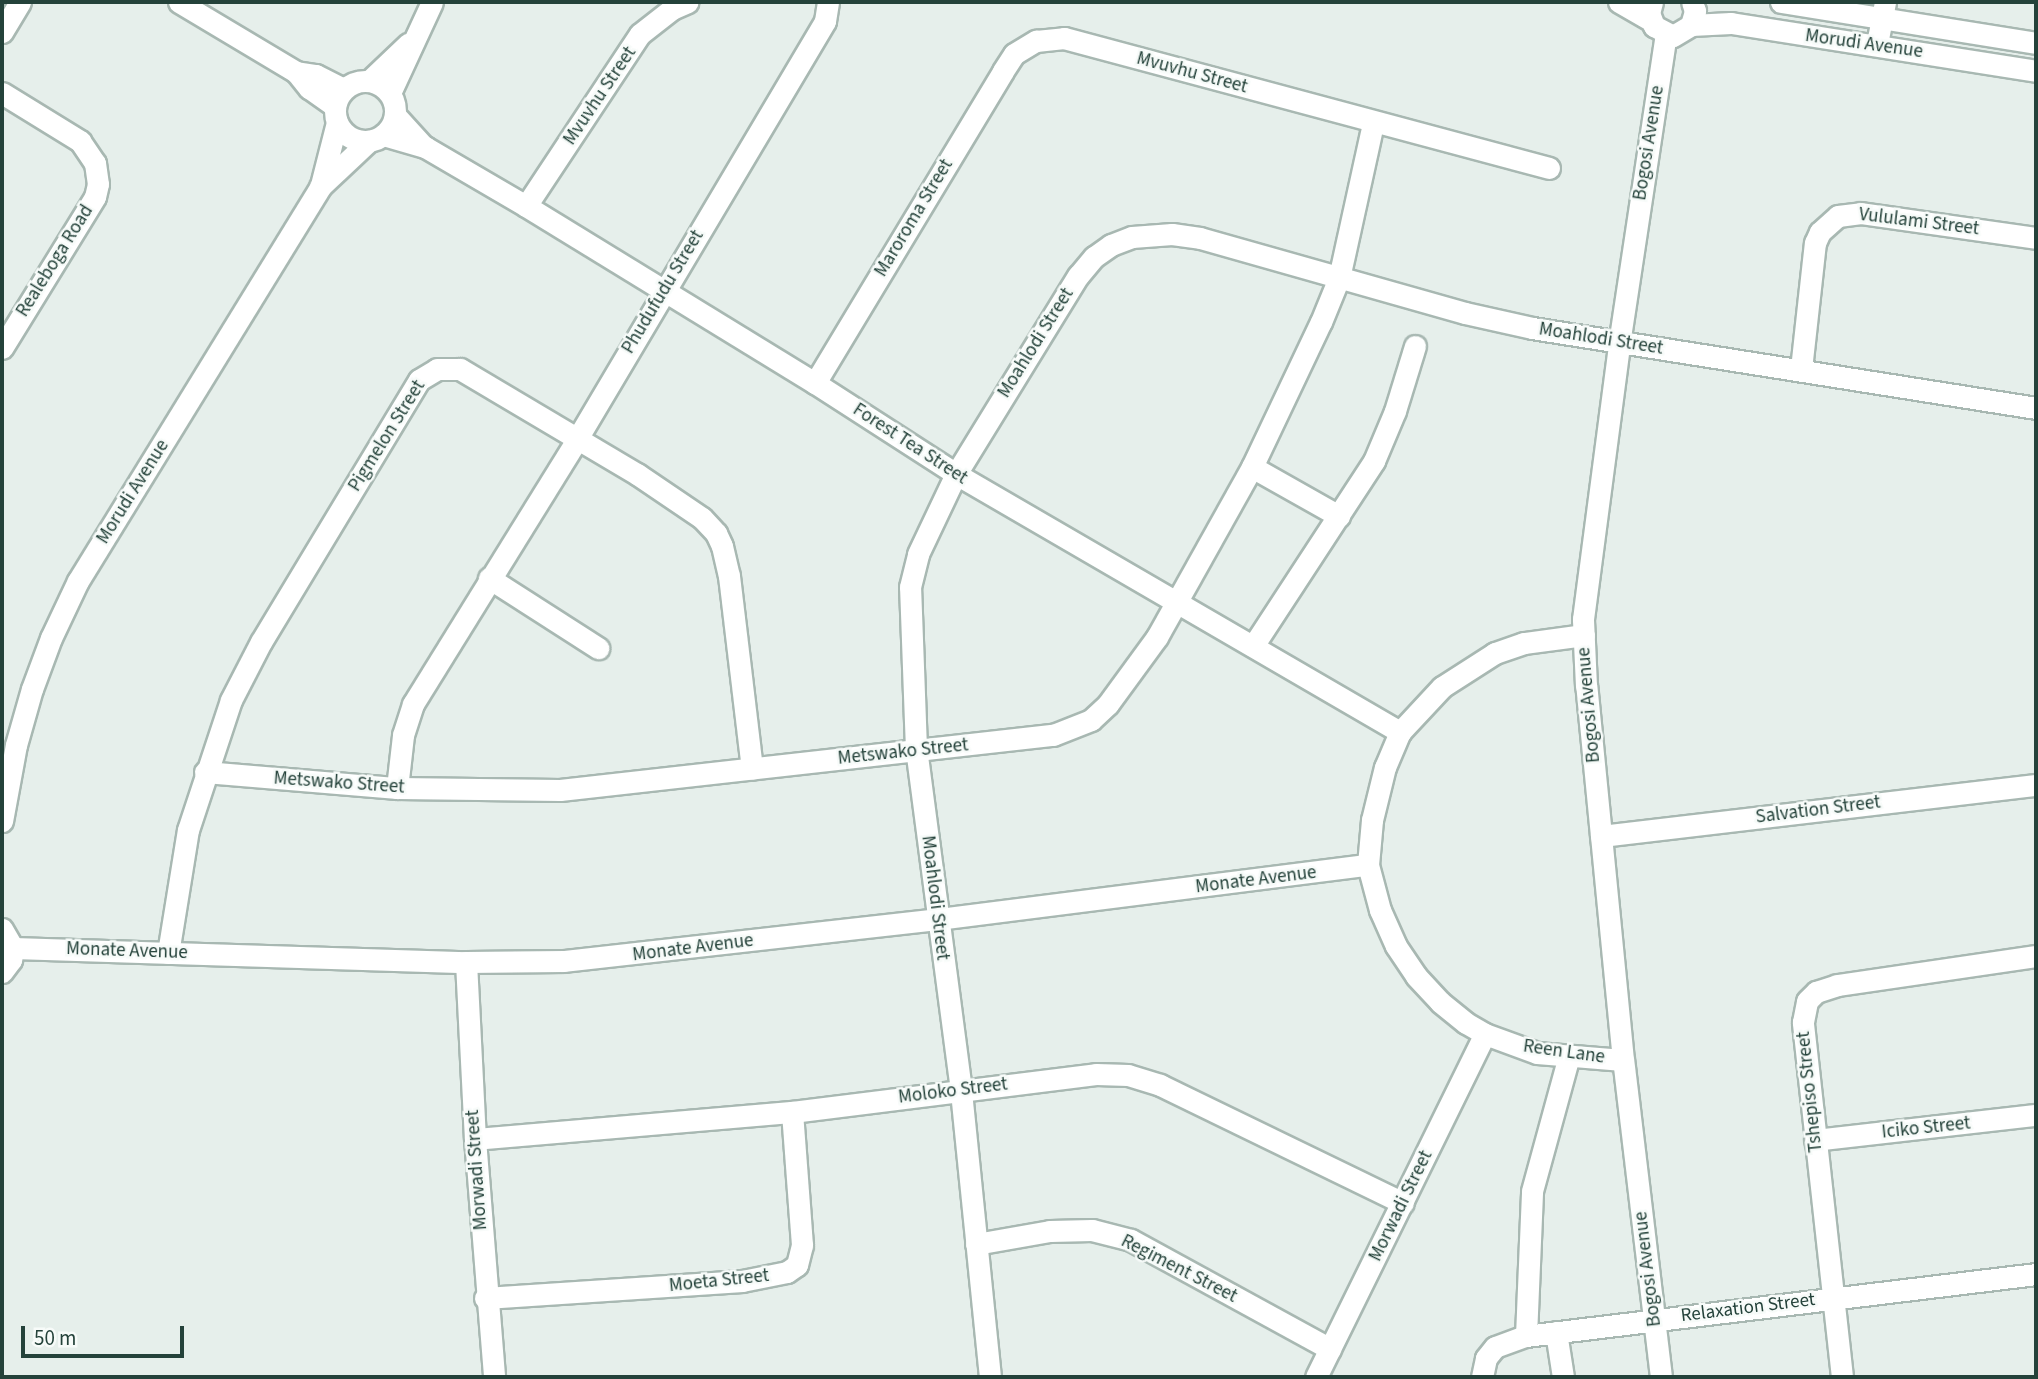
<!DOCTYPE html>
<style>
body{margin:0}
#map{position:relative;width:2038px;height:1379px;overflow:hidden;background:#e6efeb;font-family:"Source Sans 3",sans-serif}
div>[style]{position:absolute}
.roads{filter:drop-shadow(2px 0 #a8b8b2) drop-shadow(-2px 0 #a8b8b2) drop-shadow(0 2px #a8b8b2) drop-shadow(0 -2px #a8b8b2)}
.street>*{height:21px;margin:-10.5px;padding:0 10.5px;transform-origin:10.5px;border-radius:10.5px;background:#fff}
.secondary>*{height:21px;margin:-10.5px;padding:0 10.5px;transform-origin:10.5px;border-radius:10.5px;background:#fff}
.secondary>.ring{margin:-10.5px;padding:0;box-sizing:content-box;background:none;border:21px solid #fff;border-radius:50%}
span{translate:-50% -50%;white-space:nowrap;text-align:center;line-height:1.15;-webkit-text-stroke:5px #f7fbf9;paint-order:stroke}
.street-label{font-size:19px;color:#24423a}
.frame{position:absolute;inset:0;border:4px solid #24423a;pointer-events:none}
.scale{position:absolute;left:21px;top:1326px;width:163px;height:32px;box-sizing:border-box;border:4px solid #24423a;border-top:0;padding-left:9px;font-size:21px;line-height:24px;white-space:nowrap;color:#24423a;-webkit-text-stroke:5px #f7fbf9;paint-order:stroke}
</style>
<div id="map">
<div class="roads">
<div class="street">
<div style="left:179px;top:2px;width:136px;rotate:30.9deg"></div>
<div style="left:296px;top:72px;width:21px;rotate:51deg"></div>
<div style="left:309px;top:88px;width:32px;rotate:35deg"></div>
<div style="left:2px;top:32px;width:35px;rotate:-59deg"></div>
<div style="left:1877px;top:44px;width:43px;rotate:-79.2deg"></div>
<div style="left:296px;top:72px;width:20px;rotate:9deg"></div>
<div style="left:316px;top:75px;width:31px;rotate:27deg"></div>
<div style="left:2px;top:93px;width:92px;rotate:31.6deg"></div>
<div style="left:80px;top:141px;width:27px;rotate:56deg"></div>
<div style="left:95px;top:163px;width:21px;rotate:82deg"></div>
<div style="left:98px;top:184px;width:13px;rotate:103deg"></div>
<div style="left:95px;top:197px;width:177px;rotate:121.6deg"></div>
<div style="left:395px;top:115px;width:42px;rotate:47.9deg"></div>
<div style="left:383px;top:135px;width:44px;rotate:15.9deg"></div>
<div style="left:425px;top:147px;width:117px;rotate:30.3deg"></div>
<div style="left:526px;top:206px;width:339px;rotate:31.5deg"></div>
<div style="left:815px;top:383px;width:168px;rotate:32.8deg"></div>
<div style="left:956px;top:474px;width:514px;rotate:30.16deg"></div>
<div style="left:526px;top:206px;width:206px;rotate:-56.5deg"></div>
<div style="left:640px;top:34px;width:41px;rotate:-38deg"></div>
<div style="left:672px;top:9px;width:17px;rotate:-24deg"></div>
<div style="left:1801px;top:369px;width:127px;rotate:-83.7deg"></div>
<div style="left:1815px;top:243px;width:12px;rotate:-66deg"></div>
<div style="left:1820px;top:232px;width:24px;rotate:-42deg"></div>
<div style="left:1838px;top:216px;width:23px;rotate:-7deg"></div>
<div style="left:1861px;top:213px;width:177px;rotate:8.1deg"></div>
<div style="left:815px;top:383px;width:364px;rotate:-58.9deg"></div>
<div style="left:1003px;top:71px;width:20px;rotate:-57deg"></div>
<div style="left:1014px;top:54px;width:26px;rotate:-31deg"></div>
<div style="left:1036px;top:41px;width:28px;rotate:-6deg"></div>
<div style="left:1064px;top:38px;width:502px;rotate:15deg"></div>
<div style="left:1252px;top:467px;width:100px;rotate:29.4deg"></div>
<div style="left:489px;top:578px;width:130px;rotate:32.7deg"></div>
<div style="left:1584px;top:635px;width:61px;rotate:172.4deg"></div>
<div style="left:1524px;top:643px;width:31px;rotate:161deg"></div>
<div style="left:1495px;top:653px;width:63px;rotate:147.3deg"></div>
<div style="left:1442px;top:687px;width:62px;rotate:133deg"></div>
<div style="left:1400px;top:732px;width:38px;rotate:113deg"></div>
<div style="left:1385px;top:767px;width:55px;rotate:103.8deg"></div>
<div style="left:1372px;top:820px;width:45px;rotate:95.1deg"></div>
<div style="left:1368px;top:865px;width:47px;rotate:75.1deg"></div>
<div style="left:1380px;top:910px;width:39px;rotate:66deg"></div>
<div style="left:1396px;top:946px;width:36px;rotate:56deg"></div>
<div style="left:1416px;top:976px;width:35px;rotate:47deg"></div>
<div style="left:1440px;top:1002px;width:33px;rotate:39deg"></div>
<div style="left:1466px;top:1023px;width:22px;rotate:30deg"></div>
<div style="left:1485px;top:1034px;width:55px;rotate:20.1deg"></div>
<div style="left:1537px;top:1053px;width:86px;rotate:4.7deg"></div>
<div style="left:1253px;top:646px;width:221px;rotate:-56.8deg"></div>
<div style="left:1374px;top:461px;width:54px;rotate:-67.2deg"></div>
<div style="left:1395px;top:411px;width:68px;rotate:-72.9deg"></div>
<div style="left:205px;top:772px;width:193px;rotate:4.8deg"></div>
<div style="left:397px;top:788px;width:163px;rotate:0.7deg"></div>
<div style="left:560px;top:790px;width:496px;rotate:-6.4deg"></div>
<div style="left:1053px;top:735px;width:41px;rotate:-21.5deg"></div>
<div style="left:1091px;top:720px;width:23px;rotate:-43deg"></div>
<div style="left:1108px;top:704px;width:83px;rotate:-53.8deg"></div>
<div style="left:1157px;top:637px;width:195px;rotate:-60.8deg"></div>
<div style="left:1252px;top:467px;width:161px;rotate:-64.6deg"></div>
<div style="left:1321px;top:322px;width:48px;rotate:-67.8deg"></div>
<div style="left:1339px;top:278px;width:159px;rotate:-77.6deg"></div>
<div style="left:397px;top:788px;width:53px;rotate:-83.5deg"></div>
<div style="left:403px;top:735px;width:33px;rotate:-72deg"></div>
<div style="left:413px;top:704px;width:312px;rotate:-58.2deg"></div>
<div style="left:577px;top:439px;width:486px;rotate:-59.3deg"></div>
<div style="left:825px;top:21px;width:19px;rotate:-81deg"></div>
<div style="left:1601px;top:836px;width:438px;rotate:-6.7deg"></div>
<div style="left:13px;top:948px;width:453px;rotate:1.8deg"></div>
<div style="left:466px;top:962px;width:98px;rotate:-0.6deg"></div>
<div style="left:564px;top:961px;width:376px;rotate:-6.4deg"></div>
<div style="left:938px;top:919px;width:433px;rotate:-7.2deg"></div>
<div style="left:168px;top:953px;width:125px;rotate:-80.8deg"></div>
<div style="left:188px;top:830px;width:137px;rotate:-71.7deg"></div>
<div style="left:231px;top:700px;width:65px;rotate:-62.7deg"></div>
<div style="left:261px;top:642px;width:306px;rotate:-58.9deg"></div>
<div style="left:419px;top:380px;width:21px;rotate:-31deg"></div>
<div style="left:437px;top:369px;width:23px"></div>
<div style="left:460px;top:369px;width:206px;rotate:30.7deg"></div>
<div style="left:637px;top:474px;width:78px;rotate:34.1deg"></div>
<div style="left:702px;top:518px;width:21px;rotate:47deg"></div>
<div style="left:716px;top:533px;width:14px;rotate:65deg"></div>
<div style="left:722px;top:546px;width:31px;rotate:77deg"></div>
<div style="left:729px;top:576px;width:194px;rotate:83.2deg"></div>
<div style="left:466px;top:962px;width:177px;rotate:87.1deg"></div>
<div style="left:475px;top:1139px;width:239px;rotate:85.4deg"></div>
<div style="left:475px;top:1139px;width:318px;rotate:-4.9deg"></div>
<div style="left:792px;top:1112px;width:306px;rotate:-7.1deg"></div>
<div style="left:1096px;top:1074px;width:32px;rotate:2deg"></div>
<div style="left:1128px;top:1075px;width:34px;rotate:17deg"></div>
<div style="left:1160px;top:1085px;width:270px;rotate:25.9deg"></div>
<div style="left:1815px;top:1140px;width:222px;rotate:-6.5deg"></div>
<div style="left:976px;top:1244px;width:75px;rotate:-10deg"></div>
<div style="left:1050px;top:1231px;width:42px;rotate:-1.4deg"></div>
<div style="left:1092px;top:1230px;width:40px;rotate:14.4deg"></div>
<div style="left:1131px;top:1240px;width:227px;rotate:28.7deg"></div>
<div style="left:485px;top:1298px;width:258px;rotate:-3.8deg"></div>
<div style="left:742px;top:1281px;width:46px;rotate:-11.3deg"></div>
<div style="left:787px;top:1272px;width:12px;rotate:-35deg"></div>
<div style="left:797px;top:1265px;width:21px;rotate:-76deg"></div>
<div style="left:802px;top:1245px;width:133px;rotate:-94.3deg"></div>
<div style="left:1556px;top:1332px;width:46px;rotate:81.2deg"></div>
<div style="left:1526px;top:1336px;width:145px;rotate:-87.6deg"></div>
<div style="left:1532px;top:1191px;width:140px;rotate:-74.7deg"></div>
<div style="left:990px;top:1377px;width:288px;rotate:-95.8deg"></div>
<div style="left:961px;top:1090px;width:344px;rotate:-97.5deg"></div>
<div style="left:916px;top:749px;width:162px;rotate:-92.1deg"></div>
<div style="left:910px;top:587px;width:34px;rotate:-76deg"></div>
<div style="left:918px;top:554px;width:89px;rotate:-64.6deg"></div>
<div style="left:956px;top:474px;width:233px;rotate:-58.4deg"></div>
<div style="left:1078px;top:276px;width:25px;rotate:-50deg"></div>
<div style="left:1094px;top:257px;width:21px;rotate:-35deg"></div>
<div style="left:1111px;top:245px;width:22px;rotate:-21deg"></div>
<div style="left:1132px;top:237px;width:40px;rotate:-4.3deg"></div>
<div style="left:1172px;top:234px;width:28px;rotate:8deg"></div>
<div style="left:1200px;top:238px;width:275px;rotate:15.8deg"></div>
<div style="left:1465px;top:313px;width:69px;rotate:12.6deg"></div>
<div style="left:1532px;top:328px;width:510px;rotate:9.02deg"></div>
<div style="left:1316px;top:1377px;width:382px;rotate:-63.8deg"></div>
<div style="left:1482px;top:1377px;width:19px;rotate:-78deg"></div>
<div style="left:1486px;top:1358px;width:14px;rotate:-51deg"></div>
<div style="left:1495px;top:1347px;width:33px;rotate:-20deg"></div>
<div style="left:1526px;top:1336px;width:514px;rotate:-6.93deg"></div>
<div style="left:1661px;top:1377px;width:319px;rotate:-96.8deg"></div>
<div style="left:1623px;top:1060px;width:376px;rotate:-95.6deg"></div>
<div style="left:1586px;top:686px;width:67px;rotate:-92.6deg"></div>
<div style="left:1583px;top:619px;width:277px;rotate:-82.5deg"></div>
<div style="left:1619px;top:344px;width:313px;rotate:-81.4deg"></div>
<div style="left:1842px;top:1377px;width:357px;rotate:-96.3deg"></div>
<div style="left:1803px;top:1022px;width:21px;rotate:-79deg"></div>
<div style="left:1807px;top:1001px;width:13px;rotate:-45deg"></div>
<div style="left:1816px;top:992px;width:22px;rotate:-18deg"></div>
<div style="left:1837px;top:985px;width:201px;rotate:-8.3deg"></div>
</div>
<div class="secondary">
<div style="left:1619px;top:2px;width:36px;rotate:30deg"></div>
<div style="left:1652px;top:2px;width:11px;rotate:105deg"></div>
<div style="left:1649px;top:13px;width:14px;rotate:69deg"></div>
<div style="left:1654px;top:26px;width:21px;rotate:28deg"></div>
<div style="left:1673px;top:36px;width:21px;rotate:-31deg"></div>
<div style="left:1691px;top:25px;width:15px;rotate:-74deg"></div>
<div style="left:1695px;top:11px;width:9px;rotate:-108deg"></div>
<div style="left:1781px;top:2px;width:258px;rotate:9.1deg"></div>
<div style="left:1691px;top:25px;width:40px;rotate:-2.9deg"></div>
<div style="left:1731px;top:23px;width:309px;rotate:8.9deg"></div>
<div style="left:369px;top:81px;width:54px;rotate:-43.5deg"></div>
<div class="ring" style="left:335px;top:81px;width:39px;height:39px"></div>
<div style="left:390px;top:93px;width:100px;rotate:-65.2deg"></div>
<div style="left:321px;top:185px;width:65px;rotate:-75.7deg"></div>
<div style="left:2px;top:821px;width:77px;rotate:-79.6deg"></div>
<div style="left:16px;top:745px;width:58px;rotate:-74.1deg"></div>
<div style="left:32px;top:689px;width:54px;rotate:-69.6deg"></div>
<div style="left:51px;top:638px;width:63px;rotate:-64.7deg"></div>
<div style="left:78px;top:581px;width:462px;rotate:-58.4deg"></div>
<div style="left:320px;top:187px;width:67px;rotate:-43.2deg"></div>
<div style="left:2px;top:929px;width:22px;rotate:60deg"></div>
<div style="left:13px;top:948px;width:12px;rotate:99deg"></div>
<div style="left:11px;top:960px;width:15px;rotate:127deg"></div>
</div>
</div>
<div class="street-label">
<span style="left:1864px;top:44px;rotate:8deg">Morudi Avenue</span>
<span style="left:1192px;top:73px;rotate:15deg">Mvuvhu Street</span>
<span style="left:600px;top:96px;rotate:-56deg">Mvuvhu Street</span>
<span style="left:1649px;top:143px;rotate:-81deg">Bogosi Avenue</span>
<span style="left:914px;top:218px;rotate:-59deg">Maroroma Street</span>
<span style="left:1919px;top:222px;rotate:7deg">Vululami Street</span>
<span style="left:55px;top:261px;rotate:-58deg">Realeboga Road</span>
<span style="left:663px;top:292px;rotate:-59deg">Phudufudu Street</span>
<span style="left:1601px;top:339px;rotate:9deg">Moahlodi Street</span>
<span style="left:1036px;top:343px;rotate:-58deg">Moahlodi Street</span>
<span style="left:387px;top:436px;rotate:-58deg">Pigmelon Street</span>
<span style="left:910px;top:444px;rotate:33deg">Forest Tea Street</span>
<span style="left:133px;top:492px;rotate:-58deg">Morudi Avenue</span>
<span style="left:1589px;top:705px;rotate:-95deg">Bogosi Avenue</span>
<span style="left:903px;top:752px;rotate:-6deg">Metswako Street</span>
<span style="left:339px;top:783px;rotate:4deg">Metswako Street</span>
<span style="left:1818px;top:810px;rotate:-7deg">Salvation Street</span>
<span style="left:1256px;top:880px;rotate:-7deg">Monate Avenue</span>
<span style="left:935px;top:898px;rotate:83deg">Moahlodi Street</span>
<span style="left:693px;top:948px;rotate:-7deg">Monate Avenue</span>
<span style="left:127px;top:951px;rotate:2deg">Monate Avenue</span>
<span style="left:1564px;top:1052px;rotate:8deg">Reen Lane</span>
<span style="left:953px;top:1091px;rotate:-7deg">Moloko Street</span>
<span style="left:1810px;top:1092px;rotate:-96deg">Tshepiso Street</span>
<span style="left:1926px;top:1128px;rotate:-6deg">Iciko Street</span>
<span style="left:477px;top:1170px;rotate:-94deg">Morwadi Street</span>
<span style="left:1401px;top:1206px;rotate:-64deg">Morwadi Street</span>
<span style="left:1179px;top:1269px;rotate:27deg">Regiment Street</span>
<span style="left:1648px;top:1269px;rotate:-97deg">Bogosi Avenue</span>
<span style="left:719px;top:1281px;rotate:-6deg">Moeta Street</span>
<span style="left:1748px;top:1308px;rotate:-7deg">Relaxation Street</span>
</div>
<div class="frame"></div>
<div class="scale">50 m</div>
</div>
